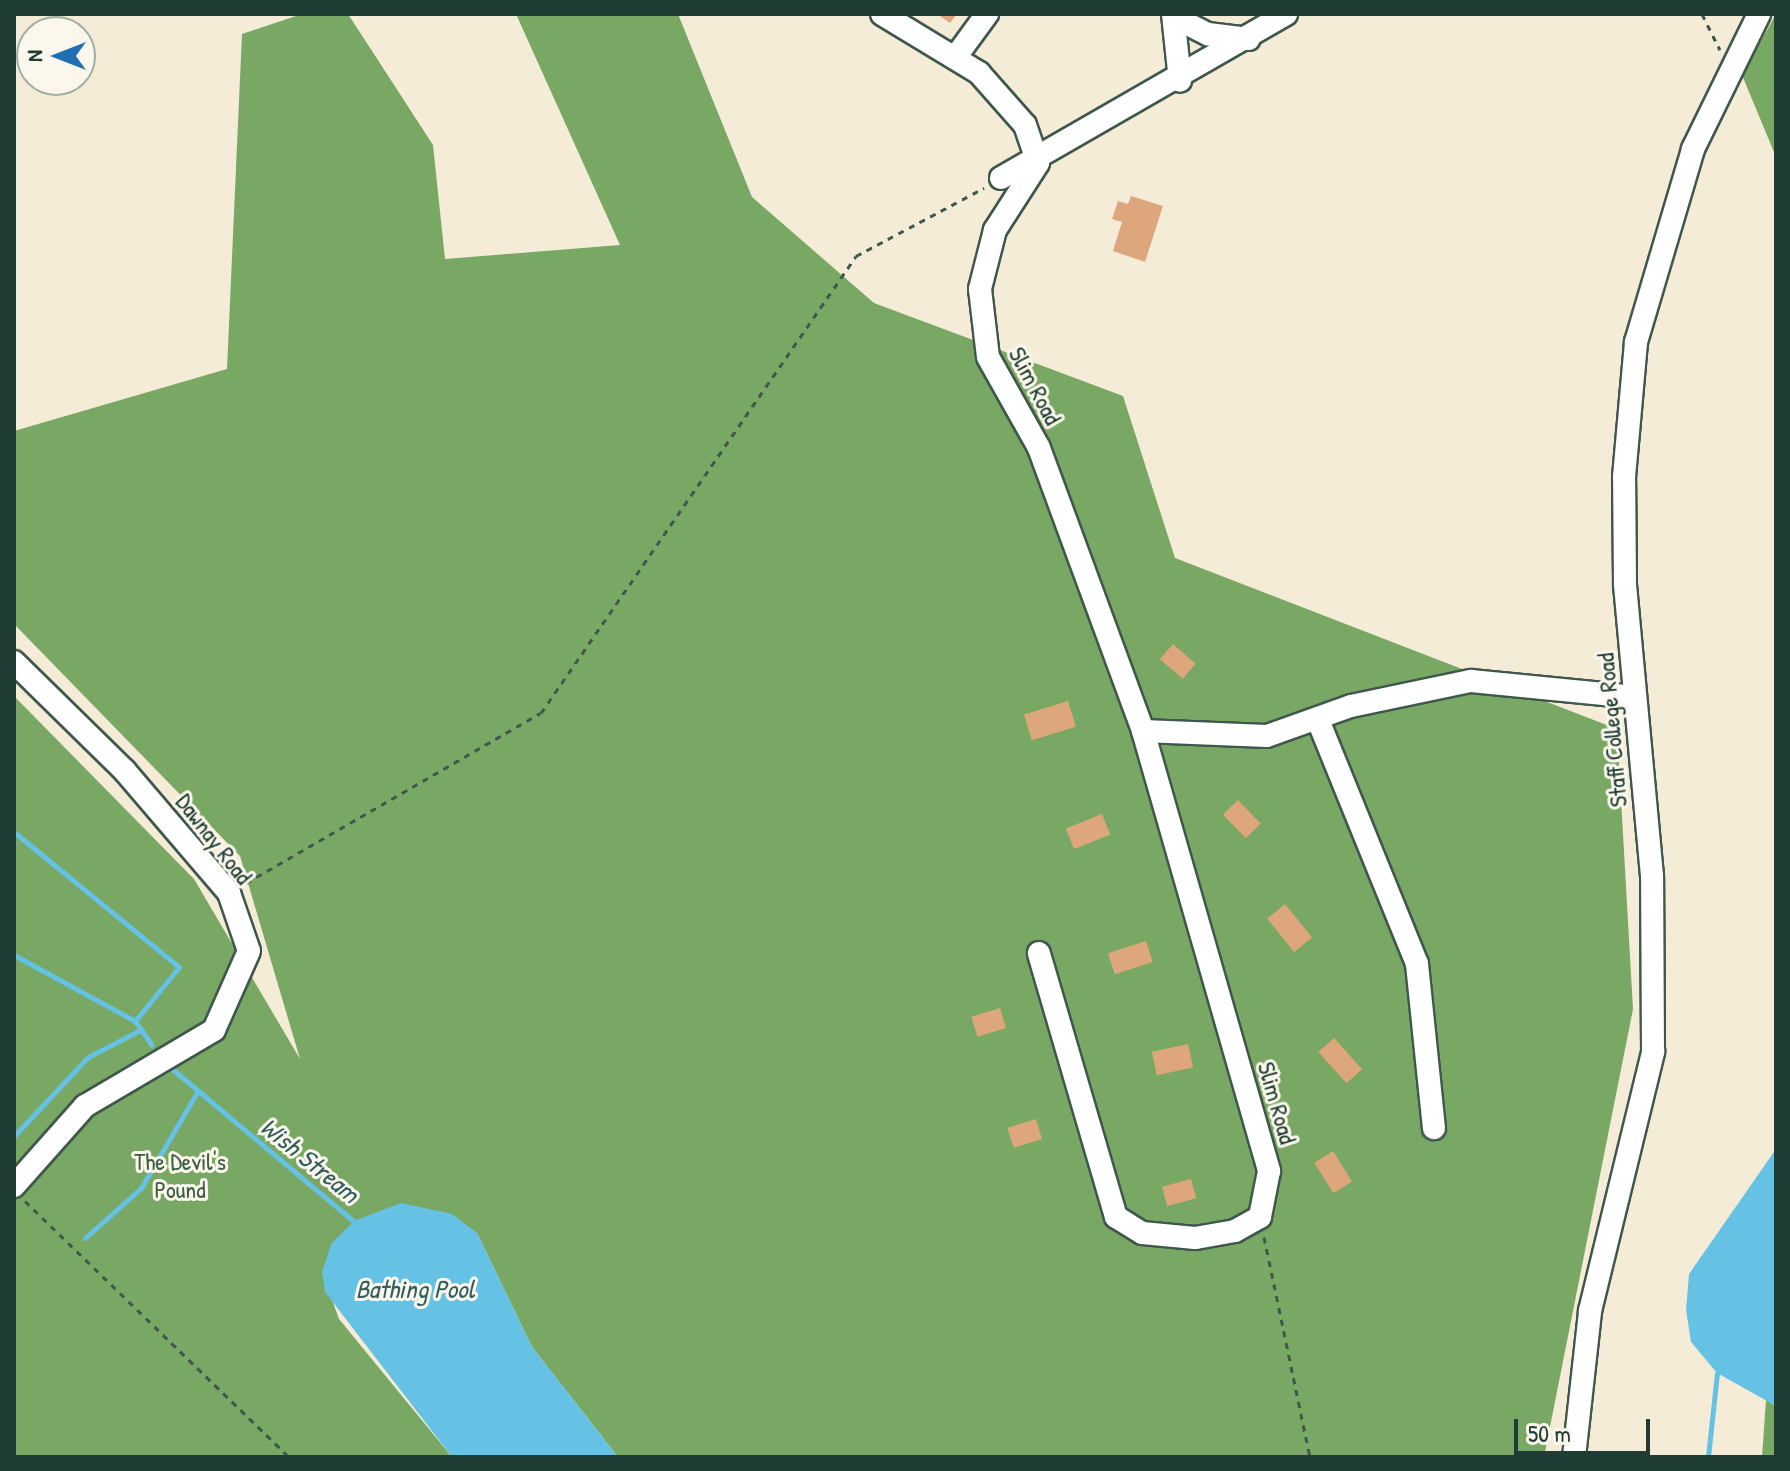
<!DOCTYPE html>
<style>
body{margin:0}
#map{position:relative;width:1790px;height:1471px;overflow:hidden;background:#f5ecd7;font-family:"Patrick Hand",sans-serif}
div>[style]{position:absolute}
.forest>*{inset:0;background:#78a863}
.water>*{inset:0;background:#66c2e4}
.stream>*{height:5px;margin:-2.5px;padding:0 2.5px;transform-origin:2.5px;border-radius:2.5px;background:#66c2e4}
.building>*{inset:0;background:#dea67c;transform-origin:0 0}
.path>*{height:3px;margin-top:-1.5px;transform-origin:0;background:repeating-linear-gradient(90deg,#3f574c 0 6px,transparent 0 12px)}
.roads{filter:drop-shadow(2px 0 #3f574c) drop-shadow(-2px 0 #3f574c) drop-shadow(0 2px #3f574c) drop-shadow(0 -2px #3f574c)}
.minor>*{height:22px;margin:-11px;padding:0 11px;transform-origin:11px;border-radius:11px;background:#fff}
span{translate:-50% -50%;white-space:nowrap;text-align:center;line-height:1.15;-webkit-text-stroke:6px #fbf7ec;paint-order:stroke}
.street-label{font-size:24px;color:#1f3d34}
.park-label{font-size:24px;color:#3c5e43}
.water-label{font-size:26px;color:#315e60;font-style:italic}
.frame{position:absolute;inset:0;border:16px solid #1f3d34;pointer-events:none}
.north{position:absolute;left:16px;top:16px;width:80px;height:80px;box-sizing:border-box;background:#fbf7ec;border:2px solid #a3ada2;border-radius:50%;rotate:270deg;font-size:22px;font-weight:700;line-height:32px;text-align:center;color:#1f3d34}
.north::after{content:'';display:block;margin:auto;width:28px;height:36px;background:#1f6fb2;clip-path:polygon(50% 0,100% 100%,50% 72%,0 100%)}
.scale{position:absolute;left:1514px;top:1419px;width:136px;height:36px;box-sizing:border-box;border:4px solid #1f3d34;border-top:0;padding-left:10px;font-size:24px;line-height:28px;white-space:nowrap;color:#1f3d34;-webkit-text-stroke:6px #fbf7ec;paint-order:stroke}
</style>
<div id="map">
<div class="forest">
<div style="clip-path:polygon(302px 14px,348px 14px,433px 145px,445px 259px,620px 245px,516px 14px,678px 14px,752px 197px,874px 303px,1123px 396px,1175px 558px,1617px 729px,1633px 1009px,1544px 1457px,618px 1457px,532px 1347px,477px 1233px,322px 1272px,339px 1319px,452px 1457px,14px 1457px,14px 696px,194px 879px,300px 1059px,240px 856px,14px 624px,14px 431px,227px 369px,242px 34px)"></div>
<div style="clip-path:polygon(1776px 14px,1776px 157px,1742px 75px)"></div>
<div style="clip-path:polygon(1766px 1400px,1776px 1406px,1776px 1457px,1762px 1457px)"></div>
</div>
<div class="water">
<div style="clip-path:polygon(1776px 1149px,1776px 1406px,1717px 1373px,1691px 1342px,1686px 1310px,1689px 1274px)"></div>
<div style="clip-path:polygon(401px 1203px,452px 1214px,477px 1233px,532px 1347px,618px 1457px,452px 1457px,325px 1292px,322px 1272px,331px 1244px,354px 1221px)"></div>
</div>
<div class="stream">
<div style="left:14px;top:832px;width:213px;rotate:39.3deg"></div>
<div style="left:179px;top:967px;width:70px;rotate:129.2deg"></div>
<div style="left:14px;top:955px;width:138px;rotate:28.6deg"></div>
<div style="left:135px;top:1021px;width:29px;rotate:55deg"></div>
<div style="left:171px;top:1068px;width:243px;rotate:40deg"></div>
<div style="left:14px;top:1136px;width:108px;rotate:-46.9deg"></div>
<div style="left:88px;top:1057px;width:59px;rotate:-27.4deg"></div>
<div style="left:85px;top:1238px;width:75px;rotate:-41.8deg"></div>
<div style="left:141px;top:1188px;width:109px;rotate:-59.7deg"></div>
<div style="left:1708px;top:1457px;width:84px;rotate:-83.9deg"></div>
</div>
<div class="building">
<div style="clip-path:polygon(937px 14px,957px 14px,950px 23px)"></div>
<div style="clip-path:polygon(1131px 196px,1163px 206px,1145px 262px,1113px 251px,1122px 222px,1112px 219px,1118px 201px,1128px 204px)"></div>
<div style="left:1173px;top:644px;width:30px;height:20px;rotate:41deg"></div>
<div style="left:1068px;top:701px;width:27px;height:46px;rotate:73deg"></div>
<div style="left:1238px;top:800px;width:33px;height:21px;rotate:46deg"></div>
<div style="left:1102px;top:814px;width:22px;height:39px;rotate:68deg"></div>
<div style="left:1285px;top:904px;width:43px;height:23px;rotate:51deg"></div>
<div style="left:1146px;top:941px;width:22px;height:40px;rotate:72deg"></div>
<div style="left:1000px;top:1008px;width:21px;height:30px;rotate:73deg"></div>
<div style="left:1334px;top:1038px;width:42px;height:21px;rotate:48deg"></div>
<div style="left:1188px;top:1044px;width:24px;height:37px;rotate:78deg"></div>
<div style="left:1036px;top:1119px;width:21px;height:30px;rotate:73deg"></div>
<div style="left:1333px;top:1151px;width:36px;height:22px;rotate:58deg"></div>
<div style="left:1191px;top:1179px;width:20px;height:30px;rotate:75deg"></div>
</div>
<div class="path">
<div style="left:1702px;top:14px;width:40px;rotate:63.4deg"></div>
<div style="left:246px;top:883px;width:340px;rotate:-30deg"></div>
<div style="left:541px;top:713px;width:555px;rotate:-55.42deg"></div>
<div style="left:856px;top:256px;width:145px;rotate:-28deg"></div>
<div style="left:25px;top:1201px;width:368px;rotate:44.1deg"></div>
<div style="left:1264px;top:1237px;width:225px;rotate:78.2deg"></div>
</div>
<div class="roads">
<div class="minor">
<div style="left:882px;top:14px;width:114px;rotate:31.3deg"></div>
<div style="left:979px;top:73px;width:69px;rotate:48.5deg"></div>
<div style="left:1025px;top:125px;width:40px;rotate:71.1deg"></div>
<div style="left:1173px;top:14px;width:67px;rotate:84deg"></div>
<div style="left:1176px;top:18px;width:36px;rotate:27deg"></div>
<div style="left:1208px;top:34px;width:41px;rotate:7deg"></div>
<div style="left:957px;top:55px;width:51px;rotate:-53.8deg"></div>
<div style="left:1038px;top:163px;width:80px;rotate:122.7deg"></div>
<div style="left:995px;top:230px;width:61px;rotate:104.3deg"></div>
<div style="left:980px;top:289px;width:68px;rotate:83.3deg"></div>
<div style="left:988px;top:357px;width:104px;rotate:60.7deg"></div>
<div style="left:1039px;top:448px;width:302px;rotate:69.8deg"></div>
<div style="left:1143px;top:731px;width:458px;rotate:74deg"></div>
<div style="left:1269px;top:1171px;width:47px;rotate:101.1deg"></div>
<div style="left:1260px;top:1217px;width:29px;rotate:151deg"></div>
<div style="left:1235px;top:1231px;width:41px;rotate:170.1deg"></div>
<div style="left:1195px;top:1238px;width:53px;rotate:-174.6deg"></div>
<div style="left:1142px;top:1233px;width:31px;rotate:-148deg"></div>
<div style="left:1116px;top:1217px;width:275px;rotate:-106.3deg"></div>
<div style="left:1001px;top:178px;width:329px;rotate:-29.9deg"></div>
<div style="left:14px;top:662px;width:154px;rotate:44.5deg"></div>
<div style="left:124px;top:770px;width:162px;rotate:49.5deg"></div>
<div style="left:229px;top:893px;width:61px;rotate:71deg"></div>
<div style="left:249px;top:951px;width:86px;rotate:113.9deg"></div>
<div style="left:214px;top:1030px;width:150px;rotate:149.5deg"></div>
<div style="left:85px;top:1106px;width:107px;rotate:131.6deg"></div>
<div style="left:1318px;top:720px;width:263px;rotate:67.9deg"></div>
<div style="left:1417px;top:964px;width:165px;rotate:84.1deg"></div>
<div style="left:1143px;top:731px;width:124px;rotate:2.3deg"></div>
<div style="left:1267px;top:736px;width:89px;rotate:-19.7deg"></div>
<div style="left:1351px;top:706px;width:123px;rotate:-11.8deg"></div>
<div style="left:1471px;top:681px;width:164px;rotate:5.6deg"></div>
<div style="left:1574px;top:1457px;width:147px;rotate:-83.7deg"></div>
<div style="left:1590px;top:1311px;width:267px;rotate:-76.3deg"></div>
<div style="left:1653px;top:1052px;width:176px;rotate:-90.3deg"></div>
<div style="left:1652px;top:876px;width:294px;rotate:-95.3deg"></div>
<div style="left:1625px;top:583px;width:106px;rotate:-90.5deg"></div>
<div style="left:1624px;top:477px;width:136px;rotate:-84.9deg"></div>
<div style="left:1636px;top:342px;width:201px;rotate:-73.5deg"></div>
<div style="left:1693px;top:149px;width:150px;rotate:-63.9deg"></div>
</div>
</div>
<div class="street-label">
<span style="left:1035px;top:386px;rotate:62deg">Slim Road</span>
<span style="left:1612px;top:730px;rotate:-95deg">Staff College Road</span>
<span style="left:214px;top:839px;rotate:52deg">Dawnay Road</span>
<span style="left:1277px;top:1103px;rotate:74deg">Slim Road</span>
</div>
<div class="park-label">
<span style="left:180px;top:1176px">The Devil's<br>Pound</span>
</div>
<div class="water-label">
<span style="left:310px;top:1160px;rotate:39deg">Wish Stream</span>
<span style="left:415px;top:1289px">Bathing Pool</span>
</div>
<div class="frame"></div>
<div class="north">N</div>
<div class="scale">50 m</div>
</div>
